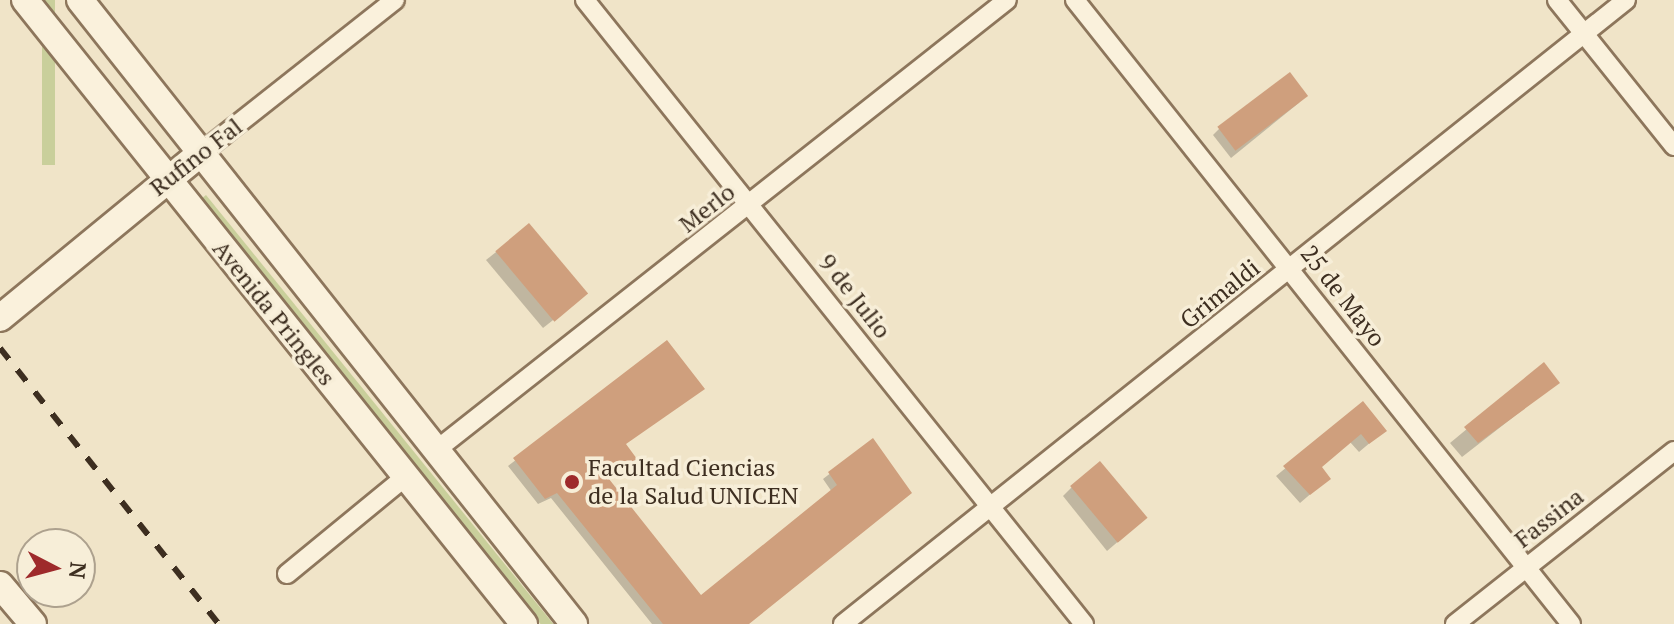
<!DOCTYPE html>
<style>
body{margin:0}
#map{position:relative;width:1674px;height:624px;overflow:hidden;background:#f0e4c8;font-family:"PT Serif",serif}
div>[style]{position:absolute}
.green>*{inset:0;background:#c9cf9b;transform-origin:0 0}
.shadow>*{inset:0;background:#0003}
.building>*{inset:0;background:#cf9f7d;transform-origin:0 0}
.roads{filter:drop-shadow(2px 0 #8d765c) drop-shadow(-2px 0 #8d765c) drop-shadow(0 2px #8d765c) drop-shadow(0 -2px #8d765c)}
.street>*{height:18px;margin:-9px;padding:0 9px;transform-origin:9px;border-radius:9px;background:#faf1dc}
.secondary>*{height:26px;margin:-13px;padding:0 13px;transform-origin:13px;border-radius:13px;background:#faf1dc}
.rail>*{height:6px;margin-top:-3px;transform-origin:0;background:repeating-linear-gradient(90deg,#3d2e20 0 14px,transparent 0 28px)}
.dots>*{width:22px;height:22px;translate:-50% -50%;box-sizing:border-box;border:4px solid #f7eed8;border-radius:50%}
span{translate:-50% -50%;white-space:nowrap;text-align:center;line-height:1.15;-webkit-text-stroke:7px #f7eed8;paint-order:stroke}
.street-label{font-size:24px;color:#3d2e20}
.poi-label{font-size:24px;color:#3d2e20}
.left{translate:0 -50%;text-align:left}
.north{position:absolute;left:16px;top:528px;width:80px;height:80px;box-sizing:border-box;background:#f7eed8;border:2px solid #ada18e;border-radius:50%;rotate:96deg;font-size:22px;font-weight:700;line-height:32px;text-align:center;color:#3d2e20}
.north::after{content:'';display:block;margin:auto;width:28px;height:36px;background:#9e2a2b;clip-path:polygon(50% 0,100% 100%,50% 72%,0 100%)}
</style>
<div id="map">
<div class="green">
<div style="left:42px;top:0;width:13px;height:165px"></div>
<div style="left:206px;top:195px;width:554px;height:10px;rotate:51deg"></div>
</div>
<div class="shadow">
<div style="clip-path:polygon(1300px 102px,1231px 158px,1213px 135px,1219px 129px)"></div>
<div style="clip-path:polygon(529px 226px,576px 302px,543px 328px,486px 260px)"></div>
<div style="clip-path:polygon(667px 343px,607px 480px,700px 598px,832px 492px,823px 479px,872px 441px,748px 624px,652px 624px,551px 498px,538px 504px,508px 466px)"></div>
<div style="clip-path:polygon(1544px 365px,1557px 383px,1462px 457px,1450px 443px)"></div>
<div style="clip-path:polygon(1363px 404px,1384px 431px,1359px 452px,1350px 442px,1320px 468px,1328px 479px,1300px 503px,1276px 476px)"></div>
<div style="clip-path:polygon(1072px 487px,1135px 527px,1107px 551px,1063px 496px)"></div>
</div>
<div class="building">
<div style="left:1290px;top:72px;width:30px;height:91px;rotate:53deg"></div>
<div style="left:529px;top:223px;width:92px;height:44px;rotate:50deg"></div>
<div style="clip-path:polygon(667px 340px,705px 389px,626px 444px,637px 459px,609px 479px,701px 595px,837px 485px,828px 472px,873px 438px,912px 493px,749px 624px,663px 624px,557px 493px,545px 499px,513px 458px)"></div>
<div style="clip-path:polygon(1544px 362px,1560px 383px,1478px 443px,1464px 427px)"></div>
<div style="clip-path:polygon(1363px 401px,1387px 431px,1369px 444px,1361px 434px,1322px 467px,1331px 479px,1310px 495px,1283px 466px)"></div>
<div style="left:1100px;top:461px;width:74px;height:39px;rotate:50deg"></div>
</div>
<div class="roads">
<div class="street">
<div style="left:585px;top:0;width:799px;rotate:51.35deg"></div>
<div style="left:1075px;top:0;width:797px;rotate:51.52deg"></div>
<div style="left:1557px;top:0;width:187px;rotate:51.3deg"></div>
<div style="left:201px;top:153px;width:247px;rotate:-38.3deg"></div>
<div style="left:435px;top:451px;width:728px;rotate:-38.25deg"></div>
<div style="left:287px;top:574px;width:153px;rotate:-39.4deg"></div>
<div style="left:843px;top:624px;width:1001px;rotate:-38.55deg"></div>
<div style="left:1455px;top:624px;width:279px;rotate:-38.3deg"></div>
</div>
<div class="secondary">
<div style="left:25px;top:0;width:799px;rotate:51.35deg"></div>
<div style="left:80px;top:0;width:796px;rotate:51.63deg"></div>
<div style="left:0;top:318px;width:260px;rotate:-39.4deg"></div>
<div style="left:0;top:585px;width:51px;rotate:49.8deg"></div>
</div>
</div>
<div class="rail">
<div style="left:0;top:348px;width:352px;rotate:51.6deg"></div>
</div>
<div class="dots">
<div style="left:572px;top:482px;background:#9e2a2b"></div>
</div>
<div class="street-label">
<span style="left:196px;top:157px;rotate:-38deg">Rufino Fal</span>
<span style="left:707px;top:208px;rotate:-38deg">Merlo</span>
<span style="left:1220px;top:294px;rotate:-39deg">Grimaldi</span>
<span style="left:855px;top:296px;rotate:52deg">9 de Julio</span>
<span style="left:1343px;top:296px;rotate:52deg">25 de Mayo</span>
<span style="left:274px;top:313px;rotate:51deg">Avenida Pringles</span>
<span style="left:1549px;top:518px;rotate:-38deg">Fassina</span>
</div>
<div class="poi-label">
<span class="left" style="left:588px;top:482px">Facultad Ciencias<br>de la Salud UNICEN</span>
</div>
<div class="north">N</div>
</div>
